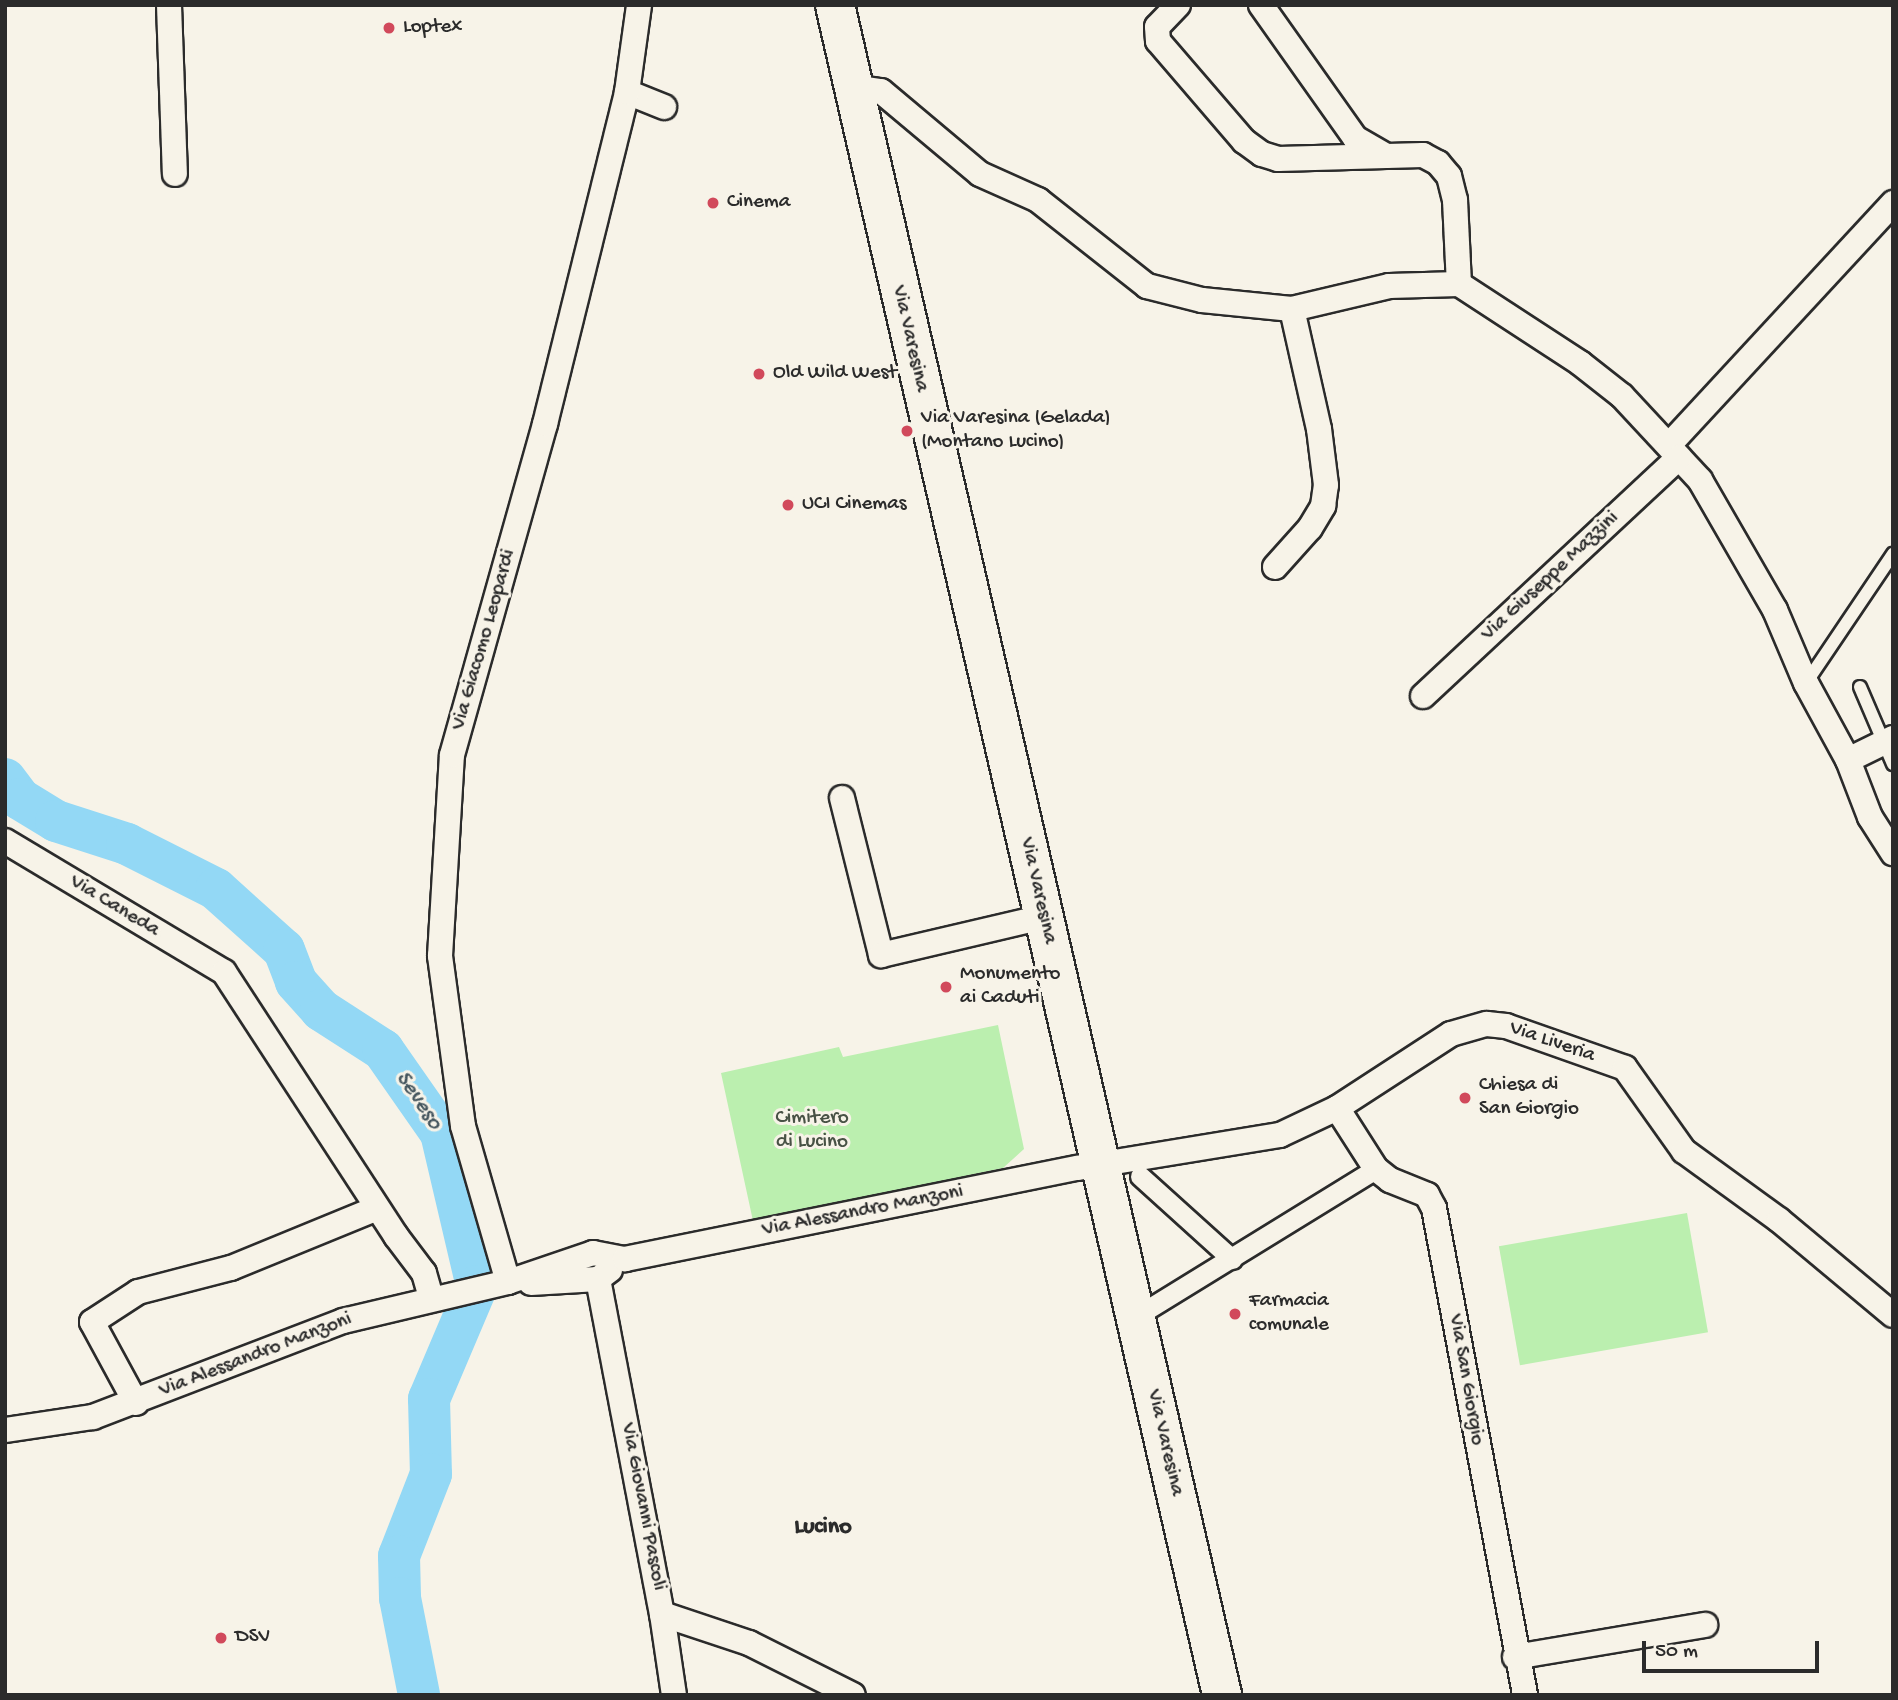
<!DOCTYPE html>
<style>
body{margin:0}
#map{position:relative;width:1898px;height:1700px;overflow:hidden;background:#f7f3e8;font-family:"Gochi Hand",sans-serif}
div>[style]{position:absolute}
.green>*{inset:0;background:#bbefaf;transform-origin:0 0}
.river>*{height:42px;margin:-21px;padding:0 21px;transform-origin:21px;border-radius:21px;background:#93d8f5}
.roads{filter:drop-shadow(2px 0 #2b2b2b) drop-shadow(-2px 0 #2b2b2b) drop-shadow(0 2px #2b2b2b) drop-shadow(0 -2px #2b2b2b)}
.service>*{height:12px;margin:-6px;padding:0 6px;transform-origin:6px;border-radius:6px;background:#f7f3e8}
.pedestrian>*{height:19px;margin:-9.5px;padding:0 9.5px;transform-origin:9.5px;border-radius:9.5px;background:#f7f3e8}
.minor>*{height:24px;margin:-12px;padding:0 12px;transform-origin:12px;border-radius:12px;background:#f7f3e8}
.primary>*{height:38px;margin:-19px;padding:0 19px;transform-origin:19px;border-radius:19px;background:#f7f3e8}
.dots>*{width:19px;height:19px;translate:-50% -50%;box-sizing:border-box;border:4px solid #f7f3e8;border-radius:50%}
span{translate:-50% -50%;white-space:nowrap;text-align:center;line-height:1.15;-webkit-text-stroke:6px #f7f3e8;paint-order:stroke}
.poi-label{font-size:21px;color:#2b2b2b}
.left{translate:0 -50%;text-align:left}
.street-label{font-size:21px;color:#2b2b2b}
.park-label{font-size:21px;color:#485245}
.water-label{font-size:23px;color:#45565e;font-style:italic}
.quarter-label{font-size:24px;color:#2b2b2b;font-weight:700}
.frame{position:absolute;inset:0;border:7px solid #2b2b2b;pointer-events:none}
.scale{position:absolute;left:1642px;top:1641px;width:177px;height:32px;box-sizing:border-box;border:4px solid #2b2b2b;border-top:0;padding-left:9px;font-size:21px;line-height:24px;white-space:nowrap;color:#2b2b2b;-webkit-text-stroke:5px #f7f3e8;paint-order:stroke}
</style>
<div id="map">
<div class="green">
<div style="clip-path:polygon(998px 1025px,1024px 1149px,1003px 1168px,753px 1221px,721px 1073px,839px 1047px,843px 1057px)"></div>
<div style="left:1687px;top:1213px;width:121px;height:191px;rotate:80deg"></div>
</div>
<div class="river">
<div style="left:5px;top:779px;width:25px;rotate:53deg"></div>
<div style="left:20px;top:799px;width:42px;rotate:31.4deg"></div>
<div style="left:56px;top:821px;width:75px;rotate:17.9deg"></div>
<div style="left:127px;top:844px;width:100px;rotate:26.8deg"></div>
<div style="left:216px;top:889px;width:91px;rotate:41.9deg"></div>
<div style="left:284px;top:950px;width:34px;rotate:69deg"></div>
<div style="left:296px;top:982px;width:38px;rotate:48deg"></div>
<div style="left:321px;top:1010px;width:74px;rotate:32.8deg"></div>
<div style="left:383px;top:1050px;width:101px;rotate:55.1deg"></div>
<div style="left:441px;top:1133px;width:157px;rotate:76.8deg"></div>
<div style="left:477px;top:1286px;width:123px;rotate:113deg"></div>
<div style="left:429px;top:1399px;width:75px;rotate:88.5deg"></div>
<div style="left:431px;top:1474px;width:88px;rotate:111.3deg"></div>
<div style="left:399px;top:1556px;width:42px;rotate:88.6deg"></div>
<div style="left:400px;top:1598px;width:99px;rotate:78.9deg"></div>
</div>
<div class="roads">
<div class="service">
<div style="left:1806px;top:683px;width:156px;rotate:-56deg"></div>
<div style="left:1860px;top:687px;width:84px;rotate:66.8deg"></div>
</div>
<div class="pedestrian">
<div style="left:1140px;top:1176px;width:124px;rotate:42.1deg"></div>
<div style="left:1135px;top:1317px;width:283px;rotate:-31.6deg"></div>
</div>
<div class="minor">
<div style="left:169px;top:5px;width:169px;rotate:88deg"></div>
<div style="left:1178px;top:5px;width:30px;rotate:134deg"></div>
<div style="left:1157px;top:27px;width:14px;rotate:86deg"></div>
<div style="left:1158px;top:41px;width:132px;rotate:49.3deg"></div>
<div style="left:1244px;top:141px;width:22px;rotate:36deg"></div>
<div style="left:1262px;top:154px;width:17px;rotate:17deg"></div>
<div style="left:1278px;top:159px;width:145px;rotate:-1.6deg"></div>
<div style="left:1423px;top:155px;width:17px;rotate:28deg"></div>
<div style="left:1438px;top:163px;width:17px;rotate:50deg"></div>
<div style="left:1449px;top:176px;width:25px;rotate:76deg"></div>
<div style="left:1455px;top:200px;width:84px;rotate:87.3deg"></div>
<div style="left:1261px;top:5px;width:163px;rotate:54.7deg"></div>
<div style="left:1355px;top:138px;width:36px;rotate:30deg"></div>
<div style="left:852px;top:87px;width:29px;rotate:8deg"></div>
<div style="left:881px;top:91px;width:129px;rotate:40deg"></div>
<div style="left:980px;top:174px;width:64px;rotate:24.1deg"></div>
<div style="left:1038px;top:200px;width:139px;rotate:38.3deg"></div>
<div style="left:1147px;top:286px;width:57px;rotate:14.3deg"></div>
<div style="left:1202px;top:300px;width:90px;rotate:5.7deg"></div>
<div style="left:1292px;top:309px;width:100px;rotate:-13.3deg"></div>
<div style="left:1389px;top:286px;width:70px;rotate:-1.6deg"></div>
<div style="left:1459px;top:284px;width:145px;rotate:33.1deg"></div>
<div style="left:1580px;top:363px;width:53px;rotate:38.2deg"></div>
<div style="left:1622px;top:396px;width:115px;rotate:47.1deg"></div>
<div style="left:1700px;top:480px;width:150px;rotate:60deg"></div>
<div style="left:1775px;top:610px;width:79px;rotate:67deg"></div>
<div style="left:1806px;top:683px;width:88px;rotate:61.4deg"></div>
<div style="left:1848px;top:760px;width:61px;rotate:68.9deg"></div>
<div style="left:1870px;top:817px;width:43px;rotate:57.4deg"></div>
<div style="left:627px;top:92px;width:40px;rotate:22deg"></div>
<div style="left:1669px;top:445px;width:330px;rotate:-47.2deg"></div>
<div style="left:1275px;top:567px;width:52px;rotate:-48.1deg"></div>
<div style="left:1310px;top:528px;width:26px;rotate:-59deg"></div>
<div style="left:1323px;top:506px;width:21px;rotate:-82deg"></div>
<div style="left:1326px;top:485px;width:56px;rotate:-97.1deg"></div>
<div style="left:1319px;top:429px;width:123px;rotate:-102.7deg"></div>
<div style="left:1423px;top:696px;width:350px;rotate:-43deg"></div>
<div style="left:1848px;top:760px;width:50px;rotate:-26.1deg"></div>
<div style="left:842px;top:798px;width:162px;rotate:76deg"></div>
<div style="left:881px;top:955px;width:166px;rotate:-13.2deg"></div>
<div style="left:5px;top:841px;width:255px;rotate:30.9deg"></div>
<div style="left:224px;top:972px;width:315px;rotate:56.9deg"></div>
<div style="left:396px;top:1236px;width:46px;rotate:52.9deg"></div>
<div style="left:424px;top:1273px;width:26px;rotate:74deg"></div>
<div style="left:1337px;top:1108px;width:72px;rotate:57.4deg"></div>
<div style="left:1376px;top:1169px;width:18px;rotate:38deg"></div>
<div style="left:1390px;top:1180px;width:40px;rotate:22deg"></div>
<div style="left:1427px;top:1195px;width:15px;rotate:62deg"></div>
<div style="left:1434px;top:1208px;width:495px;rotate:79.4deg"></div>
<div style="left:598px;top:1279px;width:341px;rotate:79.2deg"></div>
<div style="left:662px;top:1614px;width:92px;rotate:18.4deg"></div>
<div style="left:749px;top:1643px;width:116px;rotate:26.6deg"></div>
<div style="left:508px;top:1282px;width:162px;rotate:-106.1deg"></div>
<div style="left:463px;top:1126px;width:172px;rotate:-97.7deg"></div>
<div style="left:440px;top:956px;width:201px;rotate:-86.6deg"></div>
<div style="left:452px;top:755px;width:344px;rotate:-74.3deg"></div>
<div style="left:545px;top:424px;width:342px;rotate:-76.1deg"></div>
<div style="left:627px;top:92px;width:88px;rotate:-82.1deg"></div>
<div style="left:531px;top:1283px;width:67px;rotate:-3.4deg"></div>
<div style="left:598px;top:1279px;width:15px;rotate:-37deg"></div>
<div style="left:136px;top:1403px;width:92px;rotate:-118.5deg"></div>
<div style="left:92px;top:1322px;width:55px;rotate:-33.1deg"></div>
<div style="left:138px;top:1292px;width:96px;rotate:-14.5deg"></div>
<div style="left:231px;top:1268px;width:158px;rotate:-22.3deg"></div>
<div style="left:5px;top:1430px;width:89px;rotate:-8.4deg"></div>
<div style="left:93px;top:1417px;width:268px;rotate:-21deg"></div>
<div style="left:343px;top:1321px;width:170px;rotate:-13.3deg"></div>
<div style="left:508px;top:1282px;width:90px;rotate:-18.8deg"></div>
<div style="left:593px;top:1253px;width:33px;rotate:11deg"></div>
<div style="left:625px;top:1259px;width:462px;rotate:-11.4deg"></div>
<div style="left:1078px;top:1168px;width:205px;rotate:-9.3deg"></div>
<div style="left:1280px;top:1135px;width:63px;rotate:-25.3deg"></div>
<div style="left:1337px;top:1108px;width:136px;rotate:-33deg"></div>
<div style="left:1451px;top:1034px;width:37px;rotate:-16deg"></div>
<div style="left:1487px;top:1024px;width:19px;rotate:6deg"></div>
<div style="left:1506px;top:1026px;width:126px;rotate:19.4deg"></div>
<div style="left:1625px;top:1068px;width:102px;rotate:54.6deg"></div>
<div style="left:1684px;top:1151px;width:117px;rotate:36deg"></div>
<div style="left:1779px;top:1220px;width:148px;rotate:39.8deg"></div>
<div style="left:662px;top:1614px;width:82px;rotate:81.6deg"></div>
<div style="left:1515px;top:1657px;width:193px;rotate:-9.6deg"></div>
</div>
<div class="primary">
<div style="left:835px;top:5px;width:1734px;rotate:77.1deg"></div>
</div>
</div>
<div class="dots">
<div style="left:389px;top:28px;background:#d1495b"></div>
<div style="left:713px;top:203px;background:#d1495b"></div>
<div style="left:759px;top:374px;background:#d1495b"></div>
<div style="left:907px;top:431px;background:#d1495b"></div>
<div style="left:788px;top:505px;background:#d1495b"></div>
<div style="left:946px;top:987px;background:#d1495b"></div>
<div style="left:1465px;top:1098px;background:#d1495b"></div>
<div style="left:1235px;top:1314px;background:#d1495b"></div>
<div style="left:221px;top:1638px;background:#d1495b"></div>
</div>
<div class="poi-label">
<span class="left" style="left:403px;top:28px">Loptex</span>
<span class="left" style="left:727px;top:203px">Cinema</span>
<span class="left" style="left:773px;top:374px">Old Wild West</span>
<span class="left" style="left:921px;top:431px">Via Varesina (Gelada)<br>(Montano Lucino)</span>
<span class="left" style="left:802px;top:505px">UCI Cinemas</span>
<span class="left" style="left:960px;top:987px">Monumento<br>ai Caduti</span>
<span class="left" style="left:1479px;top:1098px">Chiesa di<br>San Giorgio</span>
<span class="left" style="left:1249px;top:1314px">Farmacia<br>comunale</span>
<span class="left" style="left:235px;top:1638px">DSV</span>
</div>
<div class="street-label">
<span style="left:909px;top:339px;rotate:77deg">Via Varesina</span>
<span style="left:1551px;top:577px;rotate:-43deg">Via Giuseppe Mazzini</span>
<span style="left:485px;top:640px;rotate:-74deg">Via Giacomo Leopardi</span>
<span style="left:1037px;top:891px;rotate:77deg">Via Varesina</span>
<span style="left:114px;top:907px;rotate:31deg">Via Caneda</span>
<span style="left:1552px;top:1043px;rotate:19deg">Via Liveria</span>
<span style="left:863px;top:1212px;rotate:-11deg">Via Alessandro Manzoni</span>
<span style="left:256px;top:1356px;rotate:-21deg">Via Alessandro Manzoni</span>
<span style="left:1465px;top:1380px;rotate:80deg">Via San Giorgio</span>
<span style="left:1164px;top:1443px;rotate:77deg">Via Varesina</span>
<span style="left:642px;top:1507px;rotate:79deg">Via Giovanni Pascoli</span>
</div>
<div class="park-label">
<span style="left:812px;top:1131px">Cimitero<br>di Lucino</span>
</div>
<div class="water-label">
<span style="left:418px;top:1101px;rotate:56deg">Seveso</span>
</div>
<div class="quarter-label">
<span style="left:823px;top:1528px">Lucino</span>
</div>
<div class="frame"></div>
<div class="scale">50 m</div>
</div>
